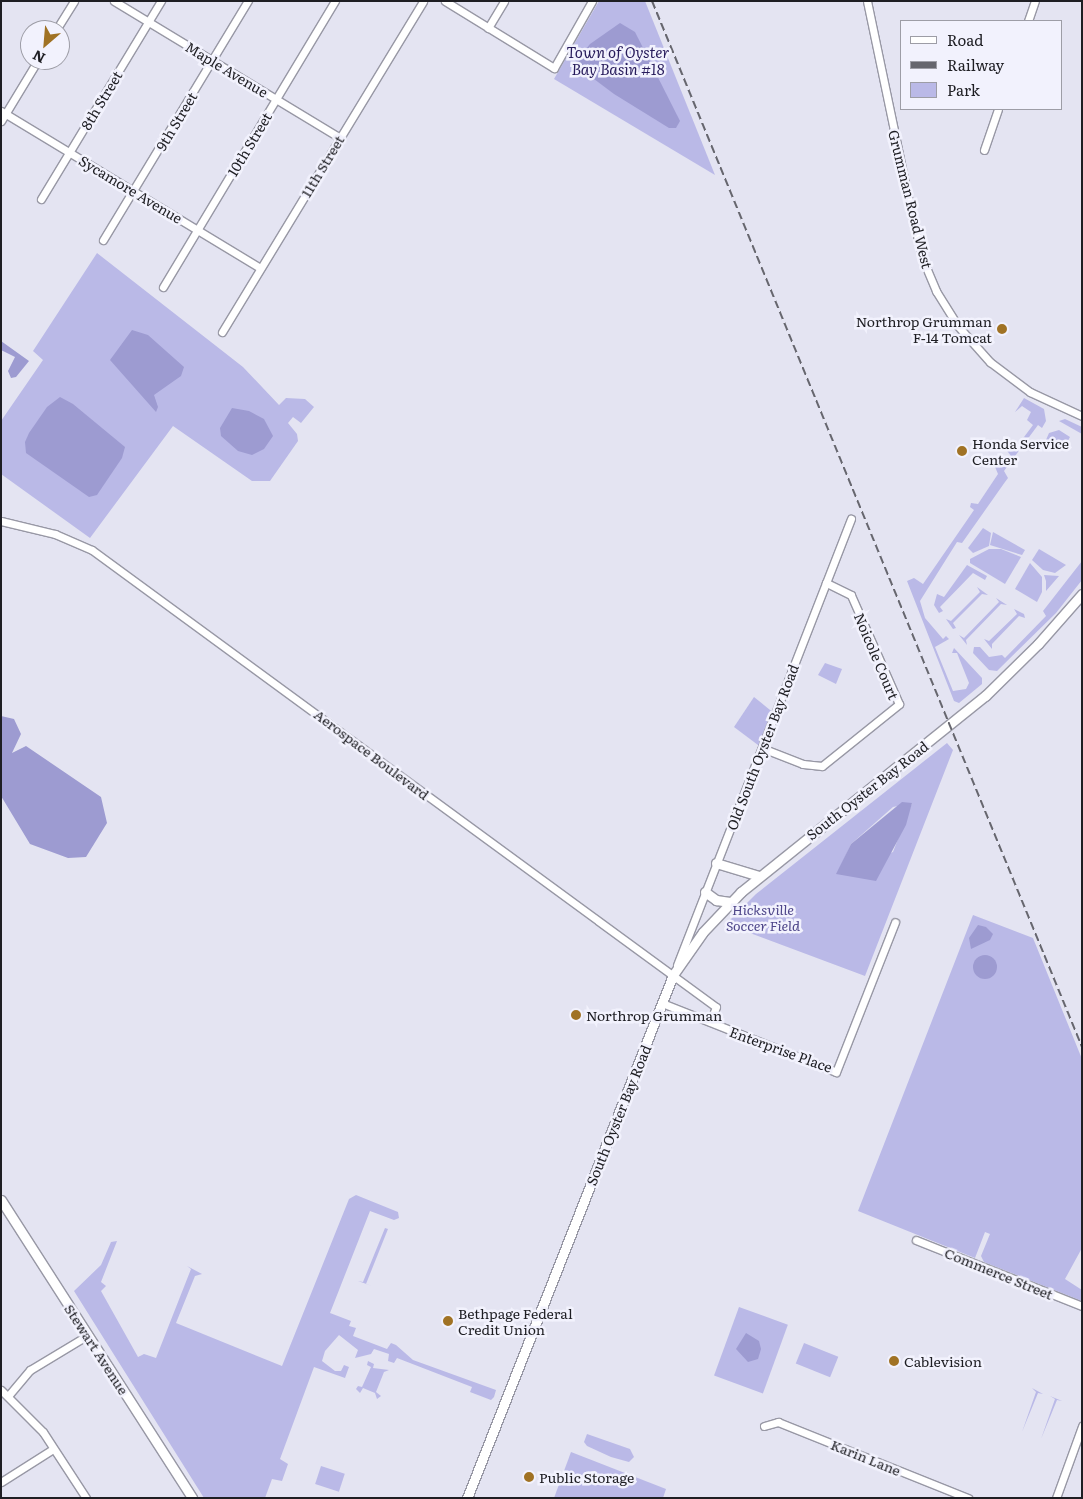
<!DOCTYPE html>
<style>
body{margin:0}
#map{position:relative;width:1083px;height:1499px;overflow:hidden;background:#e4e4f2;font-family:Literata,serif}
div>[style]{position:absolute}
.green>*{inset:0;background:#bab9e7;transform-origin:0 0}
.forest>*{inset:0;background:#9d9bd1}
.round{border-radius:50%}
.roads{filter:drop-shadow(1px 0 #9898a5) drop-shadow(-1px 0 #9898a5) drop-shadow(0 1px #9898a5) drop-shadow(0 -1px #9898a5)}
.minor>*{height:7px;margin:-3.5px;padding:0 3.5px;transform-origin:3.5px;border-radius:3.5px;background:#fff}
.major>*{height:9px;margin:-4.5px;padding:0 4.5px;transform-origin:4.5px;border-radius:4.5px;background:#fff}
.rail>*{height:2px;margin-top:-1px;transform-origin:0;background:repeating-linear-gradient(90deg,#66666e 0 8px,transparent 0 12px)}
.dots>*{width:14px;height:14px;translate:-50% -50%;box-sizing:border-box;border:2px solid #f2f2fd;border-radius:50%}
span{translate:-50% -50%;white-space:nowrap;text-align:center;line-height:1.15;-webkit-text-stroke:5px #f2f2fd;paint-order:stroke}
.street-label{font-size:14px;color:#1e1e23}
.poi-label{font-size:14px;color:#1e1e23}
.right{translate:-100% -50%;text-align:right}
.left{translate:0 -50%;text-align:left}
.park-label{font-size:14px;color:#4e468a;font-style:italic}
.water-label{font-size:15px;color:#271b5b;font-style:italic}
.frame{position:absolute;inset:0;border:2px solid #1e1e23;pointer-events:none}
.legend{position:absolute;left:900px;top:20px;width:162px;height:90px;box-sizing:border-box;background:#f2f2fd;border:1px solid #9d9da6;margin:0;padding:6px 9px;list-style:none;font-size:15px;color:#1e1e23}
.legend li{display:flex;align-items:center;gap:10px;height:25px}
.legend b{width:25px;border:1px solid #9d9da6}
.north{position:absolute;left:20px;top:20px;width:50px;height:50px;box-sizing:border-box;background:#f2f2fd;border:1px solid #9d9da6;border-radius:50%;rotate:207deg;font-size:14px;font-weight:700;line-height:20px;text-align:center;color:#1e1e23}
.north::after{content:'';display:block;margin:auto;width:18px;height:22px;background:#a07224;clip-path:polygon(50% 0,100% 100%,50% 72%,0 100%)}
</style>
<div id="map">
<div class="green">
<div style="clip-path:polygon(599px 1px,645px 1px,715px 175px,554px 79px)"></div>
<div style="clip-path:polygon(97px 253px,243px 367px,279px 405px,286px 398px,305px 399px,314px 407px,301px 423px,293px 417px,288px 423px,297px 434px,298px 441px,270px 481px,252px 481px,173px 426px,90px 538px,1px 474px,1px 421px,43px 360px,33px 351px)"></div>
<div style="clip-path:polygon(1024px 398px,1044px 409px,1046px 421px,1042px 428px,1038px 425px,1004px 471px,1008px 478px,1005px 482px,962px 543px,957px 542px,920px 601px,925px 618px,943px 639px,946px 636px,949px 639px,935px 647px,953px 691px,966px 689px,969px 683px,957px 653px,952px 653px,954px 648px,982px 678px,982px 684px,959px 703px,954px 701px,907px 581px,914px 578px,923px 584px,974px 510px,970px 507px,971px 503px,978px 504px,998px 474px,993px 462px,996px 459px,1005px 465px,1011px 456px,1005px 448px,1008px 446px,1015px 449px,1033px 425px,1027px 420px,1031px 412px,1022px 406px,1015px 412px)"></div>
<div style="clip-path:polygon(1065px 419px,1082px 427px,1082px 434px,1059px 421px)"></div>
<div style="clip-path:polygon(1059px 430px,1070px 437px,1065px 446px,1055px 440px,1052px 446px,1047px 443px,1042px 449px,1049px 433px)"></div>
<div style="clip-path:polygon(983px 528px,991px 533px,989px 546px,973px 553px,968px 548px)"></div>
<div style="clip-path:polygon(993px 532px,1025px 550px,1022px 555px,990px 545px)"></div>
<div style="clip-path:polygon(989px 549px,1001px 549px,1021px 557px,1005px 584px,970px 563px,970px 559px)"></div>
<div style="clip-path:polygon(1039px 549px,1066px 565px,1055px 573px,1043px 570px,1032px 560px)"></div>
<div style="clip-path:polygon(1082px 561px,1082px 580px,1056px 613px,997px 671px,989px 670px,973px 653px,974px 647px,980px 647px,989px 657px,1002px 655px,1005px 658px,1046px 616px,1043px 611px)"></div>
<div style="clip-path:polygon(1030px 563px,1042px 577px,1042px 592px,1037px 602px,1015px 589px)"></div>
<div style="clip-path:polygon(967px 565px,987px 576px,985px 580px,973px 573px,940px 607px,943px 611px,939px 613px,934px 605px,937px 594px,944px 597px)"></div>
<div style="clip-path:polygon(1044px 575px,1059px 576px,1046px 591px,1046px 581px)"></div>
<div style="clip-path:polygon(977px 587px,988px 595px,982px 594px,953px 623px,956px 628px,953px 629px,946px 619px,951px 621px,980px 592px)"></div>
<div style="clip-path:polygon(996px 598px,1007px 605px,1001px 604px,966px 640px,967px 645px,959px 635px,964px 638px,999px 602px)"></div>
<div style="clip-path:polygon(1014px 609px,1024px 614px,1025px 618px,1019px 616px,992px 644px,992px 649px,984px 639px,989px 641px,1017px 614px)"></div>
<div style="clip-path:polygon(825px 663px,842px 669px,836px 684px,818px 675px)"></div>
<div style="clip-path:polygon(754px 697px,775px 714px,762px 748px,734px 727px)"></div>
<div style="clip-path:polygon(evenodd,947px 743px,953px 750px,865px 976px,726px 924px,756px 894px,947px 743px,912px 803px,893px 852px,837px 874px,851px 844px,893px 807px,912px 803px)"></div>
<div style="clip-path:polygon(973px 915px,1033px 938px,1082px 1059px,1082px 1248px,1065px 1279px,1082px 1290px,1082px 1301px,984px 1262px,981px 1256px,990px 1234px,985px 1232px,975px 1258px,858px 1211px)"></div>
<div style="clip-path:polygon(356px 1195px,398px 1212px,399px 1218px,394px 1220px,370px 1211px,330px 1313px,351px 1321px,349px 1326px,356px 1328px,353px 1336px,387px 1349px,391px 1343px,396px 1345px,413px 1360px,496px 1390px,494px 1397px,491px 1400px,470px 1392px,472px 1387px,397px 1358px,394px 1363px,388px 1361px,389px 1354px,374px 1349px,371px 1354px,355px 1358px,358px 1350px,339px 1335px,325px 1351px,322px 1361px,335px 1371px,341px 1371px,344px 1365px,349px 1367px,345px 1378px,314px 1367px,280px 1459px,288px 1464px,282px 1481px,272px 1479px,265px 1498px,204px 1498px,74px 1291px,101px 1265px,111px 1242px,117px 1241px,101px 1282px,106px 1286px,101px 1291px,138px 1357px,144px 1354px,156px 1358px,191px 1269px,187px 1266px,202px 1274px,195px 1276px,176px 1323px,282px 1366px,349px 1199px)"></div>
<div style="clip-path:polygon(385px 1228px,388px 1229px,366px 1284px,372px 1286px,358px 1281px,363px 1282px)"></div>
<div style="left:739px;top:1307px;width:52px;height:73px;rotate:20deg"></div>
<div style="left:804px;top:1343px;width:37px;height:22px;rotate:22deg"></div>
<div style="clip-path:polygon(368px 1361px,374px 1364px,373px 1368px,389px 1370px,384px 1372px,376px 1392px,381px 1396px,377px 1399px,375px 1393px,363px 1388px,360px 1393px,356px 1389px,358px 1386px,362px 1387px,371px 1367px,367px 1365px)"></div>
<div style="clip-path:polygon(1032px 1388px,1043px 1394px,1038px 1393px,1022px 1432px,1036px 1392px)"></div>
<div style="clip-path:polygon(1050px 1396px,1062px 1401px,1057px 1400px,1041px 1439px,1055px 1399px)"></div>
<div style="clip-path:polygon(587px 1434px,630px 1449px,634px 1457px,629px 1462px,611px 1457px,587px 1446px,584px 1442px)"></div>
<div style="clip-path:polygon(571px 1452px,666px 1489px,663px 1498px,554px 1498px)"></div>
<div style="left:321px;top:1466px;width:25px;height:19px;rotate:18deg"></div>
</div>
<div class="forest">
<div style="clip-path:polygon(620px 23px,635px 32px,680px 121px,676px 128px,669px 128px,614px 94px,574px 64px,590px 44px)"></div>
<div style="clip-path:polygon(132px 330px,148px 335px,184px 367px,181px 376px,154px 395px,158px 407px,156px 412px,110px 360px)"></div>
<div style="clip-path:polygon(1px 341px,29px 361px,16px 377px,11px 378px,8px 371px,15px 357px,1px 350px)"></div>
<div style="clip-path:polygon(60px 397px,73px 404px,125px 447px,122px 458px,97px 495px,89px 497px,26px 453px,25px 442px,29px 433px,47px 407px)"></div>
<div style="clip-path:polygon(232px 408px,249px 411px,264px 419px,273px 436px,264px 449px,252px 455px,238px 451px,221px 436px,220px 428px)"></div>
<div style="clip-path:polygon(1px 716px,14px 719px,21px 734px,12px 753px,26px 746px,101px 797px,107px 823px,86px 857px,68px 858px,30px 844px,1px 796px)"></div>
<div style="clip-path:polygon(902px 802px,912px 803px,906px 825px,876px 881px,836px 874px,851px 844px)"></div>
<div style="clip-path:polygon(978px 925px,986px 927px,993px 934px,990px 940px,971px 949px,969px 938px)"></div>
<div class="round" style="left:973px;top:955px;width:24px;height:24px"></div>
<div style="clip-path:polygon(746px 1333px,759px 1341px,761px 1349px,758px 1359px,748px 1362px,736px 1349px)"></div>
</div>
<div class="roads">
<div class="minor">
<div style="left:114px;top:1px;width:264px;rotate:31.2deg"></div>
<div style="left:445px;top:1px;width:128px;rotate:31.6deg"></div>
<div style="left:554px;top:68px;width:77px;rotate:-60.4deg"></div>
<div style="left:867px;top:1px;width:210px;rotate:78.2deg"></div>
<div style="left:910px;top:207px;width:55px;rotate:76.2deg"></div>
<div style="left:923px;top:260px;width:34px;rotate:67deg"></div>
<div style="left:936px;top:291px;width:40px;rotate:58deg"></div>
<div style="left:957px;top:325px;width:50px;rotate:48.3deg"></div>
<div style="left:990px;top:362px;width:50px;rotate:36.9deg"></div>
<div style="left:1030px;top:392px;width:57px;rotate:24.8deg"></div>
<div style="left:1028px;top:21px;width:21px;rotate:-71deg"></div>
<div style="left:488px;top:28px;width:31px;rotate:-59deg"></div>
<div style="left:56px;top:30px;width:34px;rotate:-58deg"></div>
<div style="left:1px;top:111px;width:303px;rotate:31.2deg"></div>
<div style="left:1px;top:121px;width:71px;rotate:-58.8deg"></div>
<div style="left:984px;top:150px;width:43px;rotate:-71.1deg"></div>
<div style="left:41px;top:199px;width:232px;rotate:-58.8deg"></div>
<div style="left:103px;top:240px;width:280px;rotate:-58.8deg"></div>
<div style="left:163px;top:287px;width:334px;rotate:-59deg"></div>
<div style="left:222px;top:332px;width:387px;rotate:-58.7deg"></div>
<div style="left:1px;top:521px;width:56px;rotate:13.5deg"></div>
<div style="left:55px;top:534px;width:40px;rotate:23.4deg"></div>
<div style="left:92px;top:550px;width:773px;rotate:36.22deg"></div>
<div style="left:716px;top:1007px;width:16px;rotate:112deg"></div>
<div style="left:762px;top:748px;width:44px;rotate:21.3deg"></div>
<div style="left:803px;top:764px;width:19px;rotate:6deg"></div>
<div style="left:822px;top:766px;width:99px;rotate:-38.8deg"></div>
<div style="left:899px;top:704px;width:119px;rotate:-113.8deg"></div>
<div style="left:851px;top:595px;width:28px;rotate:-154deg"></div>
<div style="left:677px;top:965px;width:479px;rotate:-68.7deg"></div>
<div style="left:662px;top:1003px;width:187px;rotate:21.6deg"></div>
<div style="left:836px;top:1072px;width:161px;rotate:-68.5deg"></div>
<div style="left:916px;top:1240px;width:179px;rotate:21.7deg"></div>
<div style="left:1px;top:1390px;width:59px;rotate:45deg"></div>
<div style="left:43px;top:1432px;width:79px;rotate:56.9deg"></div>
<div style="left:8px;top:1396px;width:34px;rotate:-50deg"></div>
<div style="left:30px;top:1370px;width:68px;rotate:-31.1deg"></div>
<div style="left:764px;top:1426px;width:15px;rotate:-16deg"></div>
<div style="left:778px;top:1422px;width:205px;rotate:21.8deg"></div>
<div style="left:1px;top:1482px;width:62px;rotate:-32.4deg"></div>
<div style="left:1056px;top:1498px;width:77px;rotate:-70.1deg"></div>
</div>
<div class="major">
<div style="left:716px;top:863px;width:45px;rotate:16.8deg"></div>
<div style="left:705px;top:892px;width:14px;rotate:36deg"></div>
<div style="left:716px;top:900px;width:14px;rotate:8deg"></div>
<div style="left:1px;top:1200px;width:354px;rotate:57.3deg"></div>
<div style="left:467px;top:1498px;width:562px;rotate:-68.5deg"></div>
<div style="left:673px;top:975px;width:52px;rotate:-55.1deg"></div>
<div style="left:703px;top:932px;width:55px;rotate:-46.5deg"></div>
<div style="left:741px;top:892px;width:313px;rotate:-38.8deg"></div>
<div style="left:985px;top:696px;width:74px;rotate:-44.5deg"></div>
<div style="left:1038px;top:644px;width:67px;rotate:-48.7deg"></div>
</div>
</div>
<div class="rail">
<div style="left:652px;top:1px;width:1131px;rotate:67.65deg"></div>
</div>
<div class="dots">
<div style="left:1002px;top:329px;background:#a07224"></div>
<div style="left:962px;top:451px;background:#a07224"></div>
<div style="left:576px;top:1015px;background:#a07224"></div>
<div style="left:448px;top:1321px;background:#a07224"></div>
<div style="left:894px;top:1361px;background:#a07224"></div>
<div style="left:529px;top:1477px;background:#a07224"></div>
</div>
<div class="street-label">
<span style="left:227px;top:69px;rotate:31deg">Maple Avenue</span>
<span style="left:101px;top:100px;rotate:-59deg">8th Street</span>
<span style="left:176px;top:121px;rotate:-59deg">9th Street</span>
<span style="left:249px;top:144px;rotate:-59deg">10th Street</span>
<span style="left:322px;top:166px;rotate:-59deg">11th Street</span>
<span style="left:131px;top:189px;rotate:31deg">Sycamore Avenue</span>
<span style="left:911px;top:199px;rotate:76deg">Grumman Road West</span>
<span style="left:877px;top:656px;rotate:67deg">Noicole Court</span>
<span style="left:762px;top:747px;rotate:-69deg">Old South Oyster Bay Road</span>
<span style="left:372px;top:754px;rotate:37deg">Aerospace Boulevard</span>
<span style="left:867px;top:790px;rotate:-38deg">South Oyster Bay Road</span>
<span style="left:781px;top:1049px;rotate:20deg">Enterprise Place</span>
<span style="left:618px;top:1115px;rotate:-68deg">South Oyster Bay Road</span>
<span style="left:999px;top:1273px;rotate:22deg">Commerce Street</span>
<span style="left:97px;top:1349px;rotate:57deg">Stewart Avenue</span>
<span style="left:866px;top:1457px;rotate:22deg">Karin Lane</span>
</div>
<div class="poi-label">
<span class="right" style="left:992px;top:329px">Northrop Grumman<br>F-14 Tomcat</span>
<span class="left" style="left:972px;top:451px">Honda Service<br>Center</span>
<span class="left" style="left:586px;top:1015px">Northrop Grumman</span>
<span class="left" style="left:458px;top:1321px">Bethpage Federal<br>Credit Union</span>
<span class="left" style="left:904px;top:1361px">Cablevision</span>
<span class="left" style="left:539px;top:1477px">Public Storage</span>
</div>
<div class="park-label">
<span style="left:763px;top:917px">Hicksville<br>Soccer Field</span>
</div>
<div class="water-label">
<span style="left:618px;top:60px">Town of Oyster<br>Bay Basin #18</span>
</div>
<div class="frame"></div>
<ul class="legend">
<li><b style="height:6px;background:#fff"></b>Road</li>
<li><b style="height:6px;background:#66666e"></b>Railway</li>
<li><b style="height:14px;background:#bab9e7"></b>Park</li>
</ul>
<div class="north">N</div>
</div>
